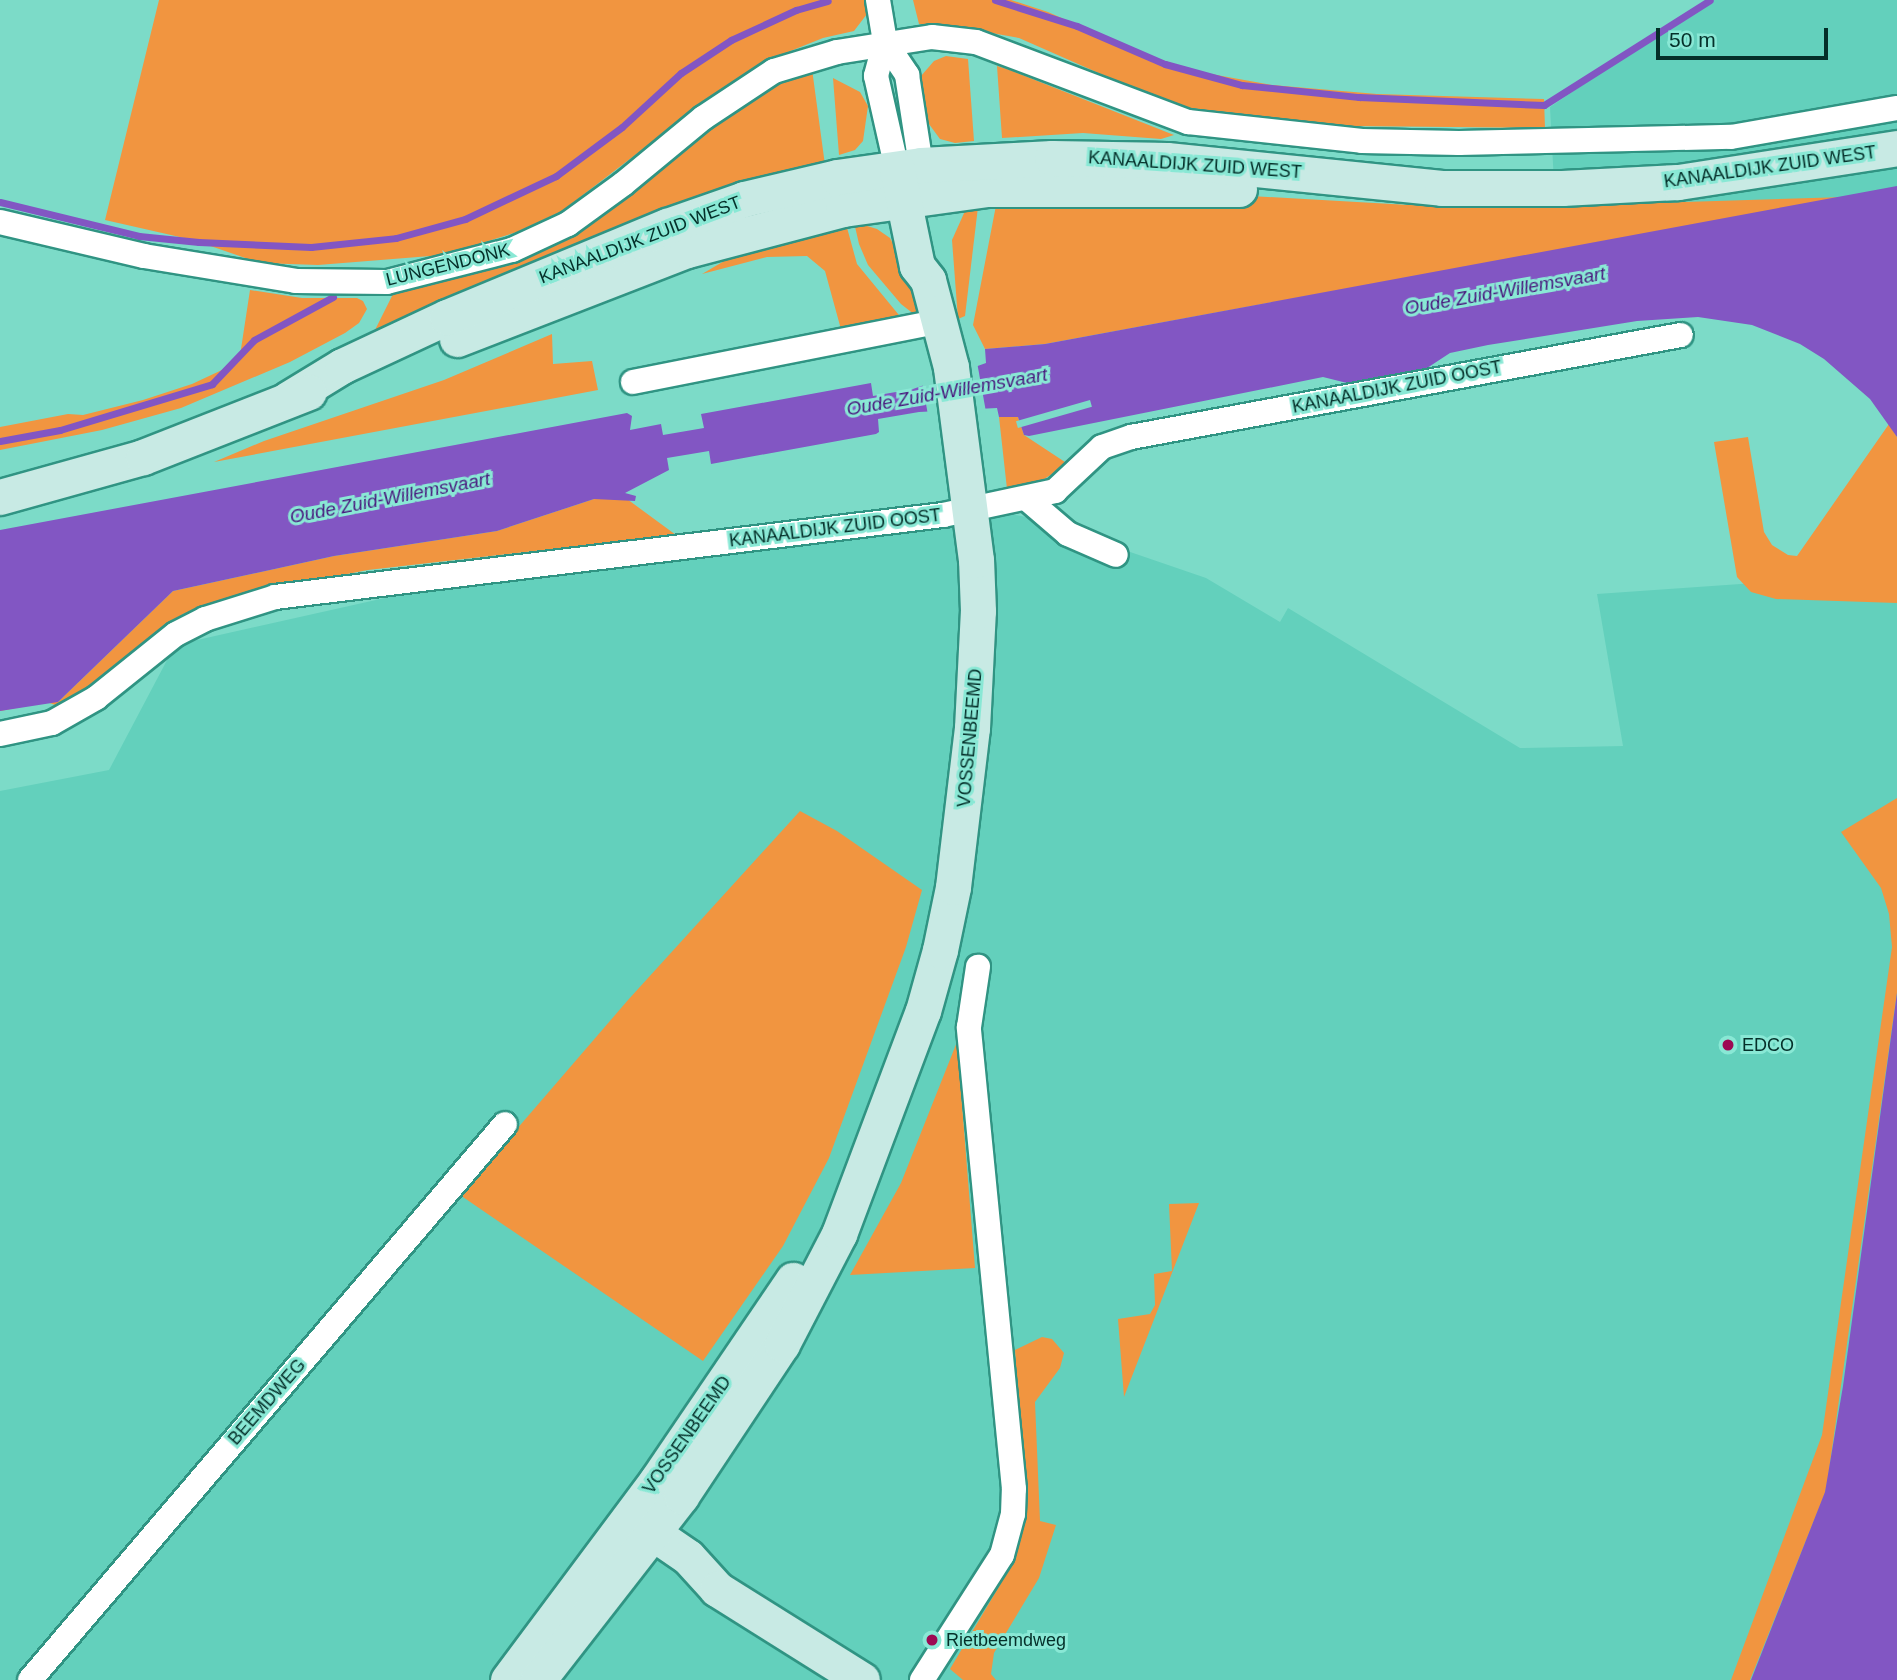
<!DOCTYPE html>
<style>
body{margin:0}
#map{position:relative;width:1897px;height:1680px;overflow:hidden;background:#7cdbc8;font-family:Helvetica,sans-serif}
div>[style]{position:absolute}
.built>*{inset:0;background:#63d0bc}
.green>*{inset:0;background:#f19540}
.water>*{inset:0;background:#8256c3}
.pier>*{inset:0;background:#7cdbc8;transform-origin:0 0}
.stream>*{height:7px;margin:-3.5px;padding:0 3.5px;transform-origin:3.5px;border-radius:3.5px;background:#8256c3}
.roads{filter:drop-shadow(2px 0 #309483) drop-shadow(-2px 0 #309483) drop-shadow(0 2px #309483) drop-shadow(0 -2px #309483)}
.street>*{height:24px;margin:-12px;padding:0 12px;transform-origin:12px;border-radius:12px;background:#fff}
.secondary>*{height:35px;margin:-17.5px;padding:0 17.5px;transform-origin:17.5px;border-radius:17.5px;background:#c8eae4}
.dots>*{width:19px;height:19px;translate:-50% -50%;box-sizing:border-box;border:4px solid #89e8d5;border-radius:50%}
span{translate:-50% -50%;white-space:nowrap;text-align:center;line-height:1.15;-webkit-text-stroke:6px #89e8d5;paint-order:stroke}
.street-label{font-size:18px;color:#042f29}
.poi-label{font-size:18px;color:#042f29}
.left{translate:0 -50%;text-align:left}
.water-label{font-size:19px;color:#491a7e;font-style:italic}
.scale{position:absolute;left:1656px;top:28px;width:172px;height:32px;box-sizing:border-box;border:4px solid #042f29;border-top:0;padding-left:9px;font-size:21px;line-height:24px;white-space:nowrap;color:#042f29;-webkit-text-stroke:5px #89e8d5;paint-order:stroke}
</style>
<div id="map">
<div class="built">
<div style="clip-path:polygon(1709px 0,1897px 0,1897px 248px,1560px 296px,1550px 107px)"></div>
<div style="clip-path:polygon(1011px 514px,1031px 518px,1206px 578px,1280px 622px,1288px 608px,1520px 748px,1623px 746px,1597px 594px,1897px 573px,1897px 1680px,0 1680px,0 791px,109px 770px,175px 645px,510px 570px,782px 547px)"></div>
</div>
<div class="green">
<div style="clip-path:polygon(159px 0,867px 0,867px 14px,854px 31px,823px 38px,768px 60px,690px 113px,562px 211px,517px 232px,443px 255px,318px 265px,260px 263px,193px 240px,105px 220px)"></div>
<div style="clip-path:polygon(913px 0,1011px 0,1048px 12px,1143px 54px,1200px 72px,1272px 85px,1377px 94px,1544px 99px,1545px 128px,1348px 126px,1190px 108px,1144px 93px,1019px 38px,953px 26px,919px 24px)"></div>
<div style="clip-path:polygon(946px 56px,968px 59px,974px 141px,955px 143px,940px 139px,926px 120px,919px 97px,921px 76px,934px 61px)"></div>
<div style="clip-path:polygon(997px 66px,1010px 70px,1174px 135px,1161px 139px,1083px 133px,1002px 138px)"></div>
<div style="clip-path:polygon(812px 69px,825px 165px,368px 344px,396px 288px,522px 251px,758px 92px,799px 72px)"></div>
<div style="clip-path:polygon(833px 78px,860px 92px,868px 106px,863px 141px,855px 150px,839px 155px)"></div>
<div style="clip-path:polygon(1146px 190px,1409px 205px,1525px 207px,1846px 197px,1045px 344px,985px 349px,973px 325px,998px 195px)"></div>
<div style="clip-path:polygon(978px 207px,965px 316px,958px 319px,952px 240px,965px 211px)"></div>
<div style="clip-path:polygon(854px 222px,877px 229px,890px 238px,910px 276px,919px 314px,915px 315px,901px 304px,868px 265px,859px 244px)"></div>
<div style="clip-path:polygon(846px 224px,857px 264px,903px 320px,842px 333px,825px 271px,807px 256px,767px 257px,702px 274px,731px 257px)"></div>
<div style="clip-path:polygon(250px 290px,302px 298px,357px 298px,363px 301px,367px 309px,359px 323px,345px 333px,290px 362px,181px 408px,102px 430px,0 450px,0 427px,68px 414px,83px 415px,143px 400px,192px 384px,239px 362px)"></div>
<div style="clip-path:polygon(552px 334px,553px 364px,592px 361px,598px 390px,214px 462px,264px 441px,444px 380px)"></div>
<div style="clip-path:polygon(999px 417px,1018px 417px,1024px 435px,1068px 464px,1041px 481px,1007px 489px)"></div>
<div style="clip-path:polygon(1889px 424px,1897px 437px,1897px 603px,1776px 599px,1751px 592px,1737px 577px,1714px 442px,1748px 437px,1764px 532px,1772px 545px,1788px 555px,1797px 556px)"></div>
<div style="clip-path:polygon(594px 499px,627px 499px,676px 535px,368px 570px,239px 595px,183px 614px,124px 665px,66px 709px,47px 702px,0 711px,0 628px,58px 702px,173px 591px,334px 556px,497px 531px)"></div>
<div style="clip-path:polygon(1897px 798px,1897px 993px,1828px 1477px,1825px 1493px,1750px 1680px,1731px 1680px,1822px 1435px,1892px 947px,1889px 914px,1881px 888px,1841px 832px)"></div>
<div style="clip-path:polygon(800px 811px,837px 831px,922px 890px,906px 947px,829px 1158px,783px 1246px,703px 1361px,460px 1195px,628px 1000px)"></div>
<div style="clip-path:polygon(957px 1042px,975px 1268px,850px 1275px,901px 1183px)"></div>
<div style="clip-path:polygon(1199px 1203px,1124px 1397px,1118px 1319px,1150px 1314px,1155px 1305px,1154px 1274px,1172px 1271px,1169px 1204px)"></div>
<div style="clip-path:polygon(1042px 1337px,1052px 1339px,1064px 1353px,1060px 1368px,1035px 1402px,1040px 1521px,1056px 1525px,1039px 1578px,994px 1653px,991px 1674px,996px 1680px,963px 1680px,950px 1669px,1010px 1568px,1020px 1542px,1025px 1509px,1015px 1350px)"></div>
</div>
<div class="water">
<div style="clip-path:polygon(1897px 186px,1897px 437px,1870px 399px,1824px 359px,1800px 344px,1752px 325px,1698px 317px,1637px 321px,1488px 345px,1450px 353px,1421px 372px,1355px 385px,1323px 377px,1029px 436px,1024px 435px,1018px 417px,999px 417px,997px 408px,919px 412px,878px 419px,879px 432px,876px 434px,711px 464px,709px 451px,667px 458px,669px 470px,625px 493px,636px 496px,635px 501px,594px 499px,497px 531px,334px 556px,173px 591px,58px 702px,0 711px,0 530px,627px 413px,632px 416px,630px 430px,661px 424px,663px 435px,704px 428px,701px 414px,871px 383px,873px 396px,913px 389px,986px 363px,985px 349px,1045px 344px)"></div>
<div style="clip-path:polygon(1897px 993px,1897px 1680px,1751px 1680px,1825px 1492px,1843px 1386px)"></div>
</div>
<div class="pier">
<div style="clip-path:polygon(977px 362px,986px 412px,928px 415px,922px 382px)"></div>
<div style="left:1090px;top:400px;width:7px;height:77px;rotate:74deg"></div>
</div>
<div class="stream">
<div style="left:995px;top:0;width:86px;rotate:17.6deg"></div>
<div style="left:1077px;top:26px;width:96px;rotate:23.4deg"></div>
<div style="left:1165px;top:64px;width:80px;rotate:15.3deg"></div>
<div style="left:1242px;top:85px;width:118px;rotate:5.9deg"></div>
<div style="left:1359px;top:97px;width:185px;rotate:2.5deg"></div>
<div style="left:1544px;top:105px;width:196px;rotate:-32.3deg"></div>
<div style="left:0;top:202px;width:143px;rotate:13.7deg"></div>
<div style="left:139px;top:236px;width:60px;rotate:5.7deg"></div>
<div style="left:199px;top:242px;width:112px;rotate:2.6deg"></div>
<div style="left:311px;top:247px;width:85px;rotate:-6deg"></div>
<div style="left:396px;top:238px;width:72px;rotate:-15.4deg"></div>
<div style="left:465px;top:219px;width:101px;rotate:-25.3deg"></div>
<div style="left:556px;top:176px;width:82px;rotate:-36.6deg"></div>
<div style="left:622px;top:127px;width:80px;rotate:-42.5deg"></div>
<div style="left:681px;top:73px;width:60px;rotate:-33.4deg"></div>
<div style="left:731px;top:40px;width:72px;rotate:-24.8deg"></div>
<div style="left:796px;top:10px;width:33px;rotate:-16deg"></div>
<div style="left:0;top:441px;width:61px;rotate:-10.4deg"></div>
<div style="left:60px;top:430px;width:159px;rotate:-16.8deg"></div>
<div style="left:212px;top:384px;width:61px;rotate:-46.3deg"></div>
<div style="left:254px;top:340px;width:90px;rotate:-28.6deg"></div>
</div>
<div class="roads">
<div class="street">
<div style="left:878px;top:0;width:43px;rotate:80.5deg"></div>
<div style="left:885px;top:42px;width:40px;rotate:56deg"></div>
<div style="left:907px;top:75px;width:91px;rotate:81.2deg"></div>
<div style="left:885px;top:42px;width:35px;rotate:105deg"></div>
<div style="left:876px;top:76px;width:95px;rotate:77.3deg"></div>
<div style="left:0;top:222px;width:148px;rotate:13.3deg"></div>
<div style="left:144px;top:256px;width:154px;rotate:9.3deg"></div>
<div style="left:296px;top:281px;width:91px;rotate:0.6deg"></div>
<div style="left:387px;top:282px;width:129px;rotate:-14.4deg"></div>
<div style="left:512px;top:250px;width:62px;rotate:-24.9deg"></div>
<div style="left:568px;top:224px;width:68px;rotate:-36deg"></div>
<div style="left:623px;top:184px;width:104px;rotate:-39.5deg"></div>
<div style="left:703px;top:118px;width:85px;rotate:-33.5deg"></div>
<div style="left:774px;top:71px;width:66px;rotate:-16.8deg"></div>
<div style="left:837px;top:52px;width:96px;rotate:-9deg"></div>
<div style="left:932px;top:37px;width:44px;rotate:6.5deg"></div>
<div style="left:976px;top:42px;width:227px;rotate:20.7deg"></div>
<div style="left:1188px;top:122px;width:175px;rotate:6.2deg"></div>
<div style="left:1362px;top:141px;width:97px;rotate:1.2deg"></div>
<div style="left:1459px;top:143px;width:272px;rotate:-1.3deg"></div>
<div style="left:1731px;top:137px;width:169px;rotate:-9.9deg"></div>
<div style="left:633px;top:382px;width:314px;rotate:-11.2deg"></div>
<div style="left:1027px;top:499px;width:54px;rotate:40.5deg"></div>
<div style="left:1068px;top:534px;width:52px;rotate:23.6deg"></div>
<div style="left:0;top:734px;width:53px;rotate:-11.9deg"></div>
<div style="left:52px;top:723px;width:51px;rotate:-29.6deg"></div>
<div style="left:96px;top:698px;width:102px;rotate:-38.7deg"></div>
<div style="left:176px;top:634px;width:33px;rotate:-27deg"></div>
<div style="left:205px;top:619px;width:73px;rotate:-17.4deg"></div>
<div style="left:275px;top:597px;width:673px;rotate:-7deg"></div>
<div style="left:943px;top:515px;width:115px;rotate:-12.1deg"></div>
<div style="left:1055px;top:491px;width:64px;rotate:-43.1deg"></div>
<div style="left:1102px;top:447px;width:31px;rotate:-19deg"></div>
<div style="left:1131px;top:437px;width:559px;rotate:-10.51deg"></div>
<div style="left:30px;top:1680px;width:731px;rotate:-49.49deg"></div>
<div style="left:922px;top:1680px;width:148px;rotate:-57.4deg"></div>
<div style="left:1002px;top:1555px;width:42px;rotate:-75deg"></div>
<div style="left:1013px;top:1514px;width:25px;rotate:-88deg"></div>
<div style="left:1014px;top:1489px;width:464px;rotate:-95.6deg"></div>
<div style="left:969px;top:1027px;width:61px;rotate:-81.5deg"></div>
</div>
<div class="secondary">
<div style="left:457px;top:339px;width:247px;rotate:-21.2deg"></div>
<div style="left:687px;top:250px;width:161px;rotate:-14.7deg"></div>
<div style="left:843px;top:209px;width:146px;rotate:-7.9deg"></div>
<div style="left:988px;top:189px;width:251px"></div>
<div style="left:288px;top:399px;width:63px;rotate:-31.4deg"></div>
<div style="left:342px;top:366px;width:116px;rotate:-25deg"></div>
<div style="left:447px;top:317px;width:238px;rotate:-22.5deg"></div>
<div style="left:667px;top:226px;width:82px;rotate:-19.3deg"></div>
<div style="left:744px;top:199px;width:96px;rotate:-13.3deg"></div>
<div style="left:837px;top:177px;width:85px;rotate:-8.1deg"></div>
<div style="left:921px;top:165px;width:131px;rotate:-3.1deg"></div>
<div style="left:1052px;top:158px;width:115px;rotate:1deg"></div>
<div style="left:1167px;top:160px;width:276px;rotate:5.8deg"></div>
<div style="left:1442px;top:188px;width:120px"></div>
<div style="left:1562px;top:188px;width:116px;rotate:-3deg"></div>
<div style="left:1678px;top:182px;width:222px;rotate:-8.8deg"></div>
<div style="left:0;top:497px;width:148px;rotate:-15.6deg"></div>
<div style="left:143px;top:457px;width:178px;rotate:-21.4deg"></div>
<div style="left:631px;top:1526px;width:23px;rotate:18deg"></div>
<div style="left:653px;top:1533px;width:42px;rotate:34.4deg"></div>
<div style="left:688px;top:1557px;width:43px;rotate:47.8deg"></div>
<div style="left:717px;top:1589px;width:171px;rotate:32.1deg"></div>
<div style="left:508px;top:1680px;width:249px;rotate:-53.3deg"></div>
<div style="left:657px;top:1480px;width:242px;rotate:-55.8deg"></div>
<div style="left:538px;top:1680px;width:233px;rotate:-52.1deg"></div>
<div style="left:681px;top:1496px;width:182px;rotate:-56.4deg"></div>
<div style="left:782px;top:1344px;width:124px;rotate:-62.6deg"></div>
<div style="left:839px;top:1234px;width:238px;rotate:-69.4deg"></div>
<div style="left:923px;top:1011px;width:63px;rotate:-74.4deg"></div>
<div style="left:940px;top:950px;width:64px;rotate:-78.3deg"></div>
<div style="left:953px;top:887px;width:160px;rotate:-83.2deg"></div>
<div style="left:972px;top:728px;width:117px;rotate:-87.1deg"></div>
<div style="left:978px;top:611px;width:51px;rotate:-92.2deg"></div>
<div style="left:976px;top:560px;width:195px;rotate:-97.4deg"></div>
<div style="left:951px;top:367px;width:90px;rotate:-104.8deg"></div>
<div style="left:928px;top:280px;width:18px;rotate:-128deg"></div>
<div style="left:917px;top:266px;width:99px;rotate:-101.7deg"></div>
</div>
</div>
<div class="dots">
<div style="left:1728px;top:1045px;background:#9d0953"></div>
<div style="left:932px;top:1640px;background:#9d0953"></div>
</div>
<div class="street-label">
<span style="left:1195px;top:165px;rotate:4deg">KANAALDIJK ZUID WEST</span>
<span style="left:1770px;top:167px;rotate:-8deg">KANAALDIJK ZUID WEST</span>
<span style="left:640px;top:240px;rotate:-21deg">KANAALDIJK ZUID WEST</span>
<span style="left:448px;top:265px;rotate:-14deg">LUNGENDONK</span>
<span style="left:1397px;top:387px;rotate:-11deg">KANAALDIJK ZUID OOST</span>
<span style="left:835px;top:528px;rotate:-7deg">KANAALDIJK ZUID OOST</span>
<span style="left:970px;top:738px;rotate:-85deg">VOSSENBEEMD</span>
<span style="left:267px;top:1402px;rotate:-49deg">BEEMDWEG</span>
<span style="left:687px;top:1435px;rotate:-55deg">VOSSENBEEMD</span>
</div>
<div class="poi-label">
<span class="left" style="left:1742px;top:1045px">EDCO</span>
<span class="left" style="left:946px;top:1640px">Rietbeemdweg</span>
</div>
<div class="water-label">
<span style="left:1505px;top:291px;rotate:-10deg">Oude Zuid-Willemsvaart</span>
<span style="left:947px;top:392px;rotate:-10deg">Oude Zuid-Willemsvaart</span>
<span style="left:390px;top:498px;rotate:-11deg">Oude Zuid-Willemsvaart</span>
</div>
<div class="scale">50 m</div>
</div>
